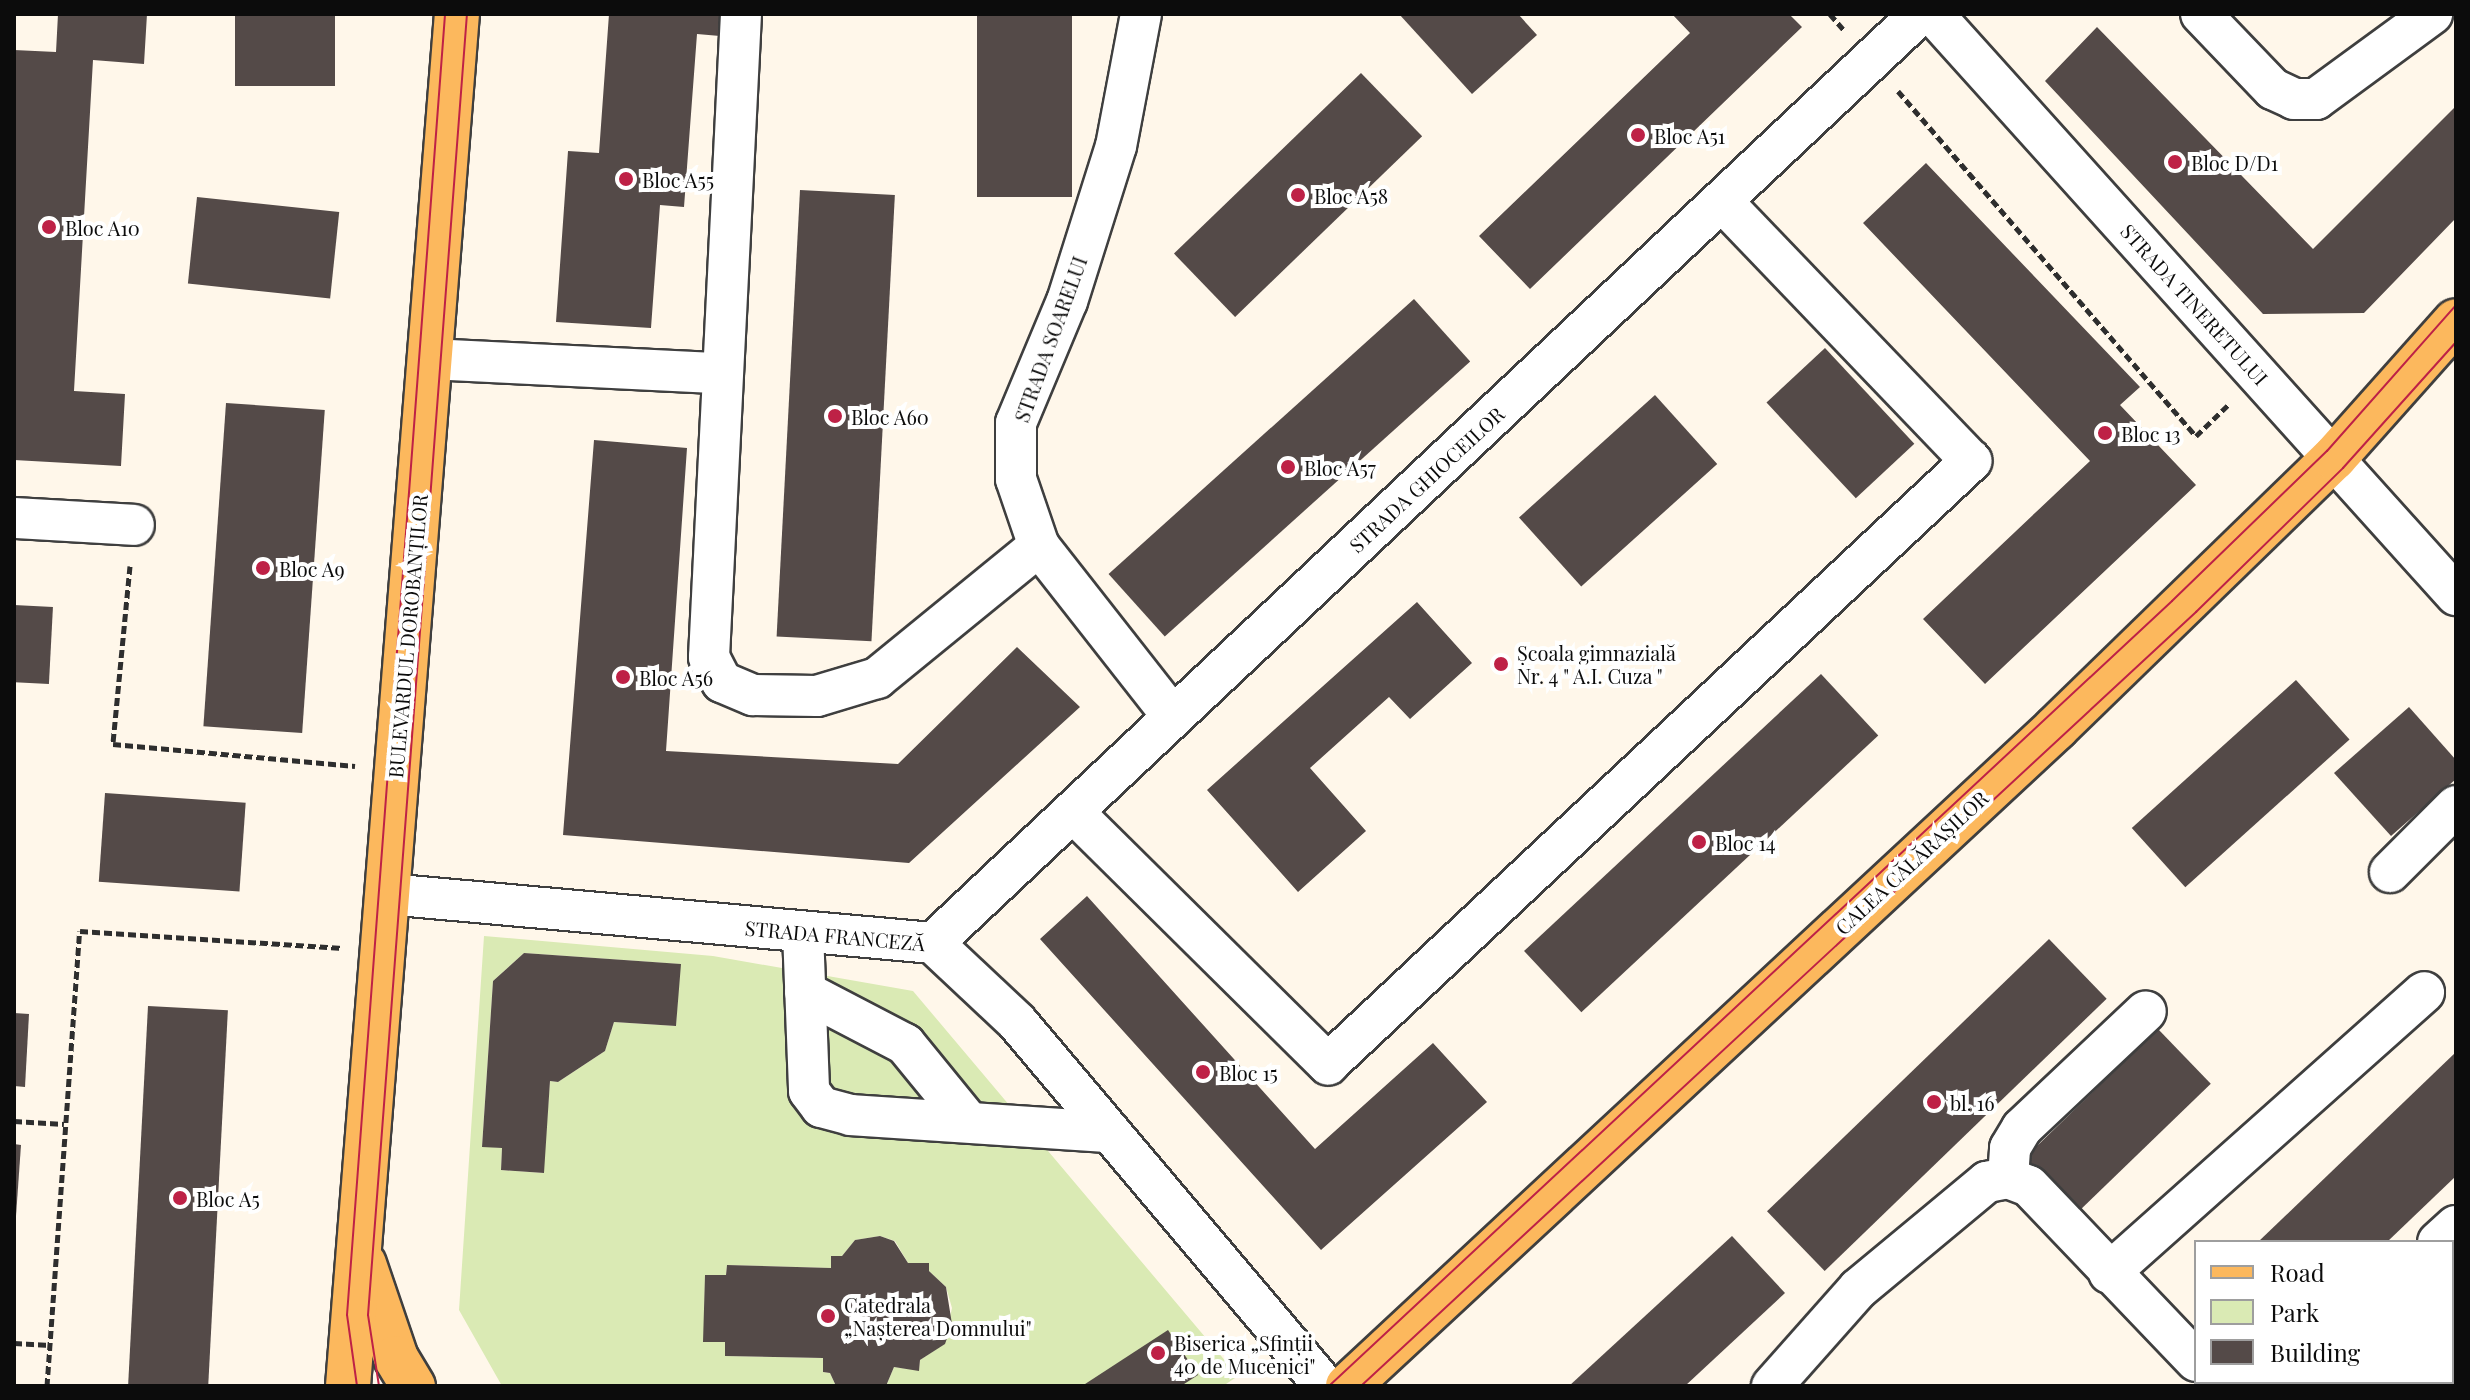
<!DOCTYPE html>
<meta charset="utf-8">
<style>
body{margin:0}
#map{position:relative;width:2470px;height:1400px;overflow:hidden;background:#fff7ea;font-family:"Playfair Display",serif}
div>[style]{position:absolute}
.green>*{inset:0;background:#daeab4}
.building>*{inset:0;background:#544a48;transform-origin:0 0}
.path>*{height:5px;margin-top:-2.5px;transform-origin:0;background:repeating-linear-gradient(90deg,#2e2e2e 0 8px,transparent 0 12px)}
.roads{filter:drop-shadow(2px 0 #3f3f3f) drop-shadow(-2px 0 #3f3f3f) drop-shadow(0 2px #3f3f3f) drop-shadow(0 -2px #3f3f3f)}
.minor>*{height:40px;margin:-20px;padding:0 20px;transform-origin:20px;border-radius:20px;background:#fff}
.major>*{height:44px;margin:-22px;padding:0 22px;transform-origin:22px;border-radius:22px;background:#fcb85d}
.tram>*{height:2px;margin:-1px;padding:0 1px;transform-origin:1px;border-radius:1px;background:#be2146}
.dots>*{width:22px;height:22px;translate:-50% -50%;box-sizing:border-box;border:4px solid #fff;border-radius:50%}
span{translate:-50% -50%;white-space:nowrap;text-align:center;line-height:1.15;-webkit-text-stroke:8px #fff;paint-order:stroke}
.poi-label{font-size:20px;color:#0c0c0c}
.left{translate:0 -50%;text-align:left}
.street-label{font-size:20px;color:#0c0c0c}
.frame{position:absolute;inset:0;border:16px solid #0c0c0c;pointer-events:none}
.legend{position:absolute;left:2194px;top:1240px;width:260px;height:144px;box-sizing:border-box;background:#fff;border:2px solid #9e9e9e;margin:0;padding:10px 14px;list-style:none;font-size:24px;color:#0c0c0c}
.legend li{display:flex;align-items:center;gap:16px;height:40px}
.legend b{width:40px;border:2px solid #9e9e9e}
</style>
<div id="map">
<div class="green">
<div style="clip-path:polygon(evenodd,484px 936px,713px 956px,913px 991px,1238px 1376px,1223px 1386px,886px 1386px,894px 1367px,919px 1370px,920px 1360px,944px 1344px,952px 1308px,946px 1287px,929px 1271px,929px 1263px,908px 1263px,895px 1241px,880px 1236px,855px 1240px,842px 1256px,831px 1256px,831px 1268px,727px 1265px,726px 1275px,705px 1275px,704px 1342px,725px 1342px,725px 1356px,823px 1358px,823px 1372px,830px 1373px,836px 1386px,502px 1386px,459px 1310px,484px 936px,524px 953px,680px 964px,676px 1026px,614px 1022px,605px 1051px,558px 1082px,550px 1081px,543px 1173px,501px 1170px,502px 1148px,482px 1146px,493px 981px,524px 953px)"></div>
</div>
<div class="building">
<div style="clip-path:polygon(58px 14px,147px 14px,144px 64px,93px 60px,74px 391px,125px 394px,121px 466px,14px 460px,14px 50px,56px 52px)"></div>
<div style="left:235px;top:14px;width:100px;height:72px"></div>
<div style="clip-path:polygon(609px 14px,722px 14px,720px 36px,697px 34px,684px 207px,660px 205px,651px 328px,556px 322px,568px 151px,599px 153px)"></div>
<div style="left:977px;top:14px;width:95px;height:183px"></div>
<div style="clip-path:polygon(1399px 14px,1518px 14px,1537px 35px,1472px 94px)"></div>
<div style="clip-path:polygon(1672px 14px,1789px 14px,1802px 27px,1530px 289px,1479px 236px,1690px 33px)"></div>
<div style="clip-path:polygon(2097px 27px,2313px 249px,2456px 106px,2456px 218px,2364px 313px,2263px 314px,2045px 81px)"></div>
<div style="left:1361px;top:73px;width:88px;height:260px;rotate:46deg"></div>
<div style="clip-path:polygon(1926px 163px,2140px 387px,2120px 405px,2196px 485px,1985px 684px,1923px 619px,2090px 461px,1863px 223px)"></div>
<div style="left:800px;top:190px;width:95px;height:447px;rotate:3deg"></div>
<div style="left:197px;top:197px;width:143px;height:87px;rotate:6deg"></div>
<div style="left:1414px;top:299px;width:84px;height:411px;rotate:48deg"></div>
<div style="left:1825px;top:348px;width:131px;height:80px;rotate:47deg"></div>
<div style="left:1655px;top:395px;width:93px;height:183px;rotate:48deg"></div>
<div style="left:226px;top:403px;width:99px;height:324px;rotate:4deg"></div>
<div style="clip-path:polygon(594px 440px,687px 448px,666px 751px,898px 764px,1017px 647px,1080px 707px,909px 863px,563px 835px)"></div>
<div style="clip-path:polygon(1417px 602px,1472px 663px,1410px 719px,1389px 697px,1310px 768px,1366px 831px,1298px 892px,1207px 790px)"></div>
<div style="left:14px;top:605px;width:39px;height:77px;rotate:3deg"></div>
<div style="left:1821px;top:674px;width:84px;height:406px;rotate:47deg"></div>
<div style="left:2296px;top:680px;width:80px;height:221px;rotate:48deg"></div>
<div style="clip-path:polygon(2409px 707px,2456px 760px,2456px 779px,2391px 836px,2334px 773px)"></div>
<div style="left:105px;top:793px;width:141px;height:89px;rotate:4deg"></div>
<div style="clip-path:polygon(1087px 896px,1315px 1149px,1433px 1043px,1487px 1102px,1321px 1250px,1040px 939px)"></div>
<div style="left:2049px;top:939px;width:83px;height:392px;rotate:46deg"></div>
<div style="clip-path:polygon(524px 953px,681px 964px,676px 1026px,614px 1022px,605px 1051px,558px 1082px,550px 1081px,544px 1173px,501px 1170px,502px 1148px,482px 1147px,493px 981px)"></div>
<div style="left:148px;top:1006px;width:80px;height:380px;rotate:3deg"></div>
<div style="clip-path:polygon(14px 1013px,29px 1014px,25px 1087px,14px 1086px)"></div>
<div style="left:2158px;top:1029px;width:76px;height:186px;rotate:46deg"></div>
<div style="clip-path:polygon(2456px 1052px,2456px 1176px,2387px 1242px,2258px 1242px)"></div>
<div style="clip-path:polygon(14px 1144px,21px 1145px,16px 1216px,14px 1216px)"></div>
<div style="clip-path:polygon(880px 1236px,894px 1241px,908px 1263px,929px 1263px,929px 1271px,946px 1287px,952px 1324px,945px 1344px,920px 1360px,919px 1371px,894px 1367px,886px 1386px,836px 1386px,830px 1373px,823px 1372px,823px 1358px,725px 1356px,725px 1342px,703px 1342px,705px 1275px,726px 1275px,727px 1265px,831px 1268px,831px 1256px,842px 1256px,855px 1240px)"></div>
<div style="clip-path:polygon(1732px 1236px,1785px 1293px,1685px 1386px,1569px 1386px)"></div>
<div style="clip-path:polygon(1168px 1330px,1198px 1375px,1181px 1386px,1082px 1386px)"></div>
</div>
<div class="path">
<div style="left:1830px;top:14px;width:21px;rotate:49deg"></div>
<div style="left:1898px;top:91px;width:456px;rotate:49.2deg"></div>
<div style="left:2196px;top:436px;width:46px;rotate:-44.1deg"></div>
<div style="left:130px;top:566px;width:179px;rotate:95.5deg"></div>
<div style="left:113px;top:744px;width:243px;rotate:5.2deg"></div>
<div style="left:14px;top:1121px;width:50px;rotate:3.4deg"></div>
<div style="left:14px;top:1343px;width:36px;rotate:3deg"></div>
<div style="left:47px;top:1386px;width:456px;rotate:-85.9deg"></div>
<div style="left:80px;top:931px;width:263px;rotate:3.7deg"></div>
</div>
<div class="roads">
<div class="minor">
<div style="left:741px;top:14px;width:644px;rotate:92.85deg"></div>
<div style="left:709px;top:657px;width:28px;rotate:63deg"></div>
<div style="left:722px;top:682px;width:34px;rotate:23deg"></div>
<div style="left:753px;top:695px;width:64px;rotate:0.9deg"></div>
<div style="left:817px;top:696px;width:63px;rotate:-16.7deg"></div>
<div style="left:877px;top:678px;width:209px;rotate:-39.2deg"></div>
<div style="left:1141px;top:14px;width:134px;rotate:100.7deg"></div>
<div style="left:1116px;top:146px;width:163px;rotate:107.5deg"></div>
<div style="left:1067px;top:301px;width:132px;rotate:112.7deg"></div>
<div style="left:1016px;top:423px;width:56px;rotate:90deg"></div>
<div style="left:1016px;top:479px;width:71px;rotate:71.1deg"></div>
<div style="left:1039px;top:546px;width:217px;rotate:51.9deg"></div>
<div style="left:1933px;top:14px;width:782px;rotate:48.01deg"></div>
<div style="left:2201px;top:14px;width:104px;rotate:46.2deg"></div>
<div style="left:2273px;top:89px;width:23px;rotate:25deg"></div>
<div style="left:2294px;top:99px;width:22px"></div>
<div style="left:2316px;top:99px;width:144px;rotate:-36.2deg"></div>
<div style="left:429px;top:359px;width:291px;rotate:2.8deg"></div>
<div style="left:14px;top:518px;width:120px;rotate:3.3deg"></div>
<div style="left:1073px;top:812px;width:359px;rotate:44.7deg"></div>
<div style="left:1328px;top:1064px;width:882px;rotate:-43.16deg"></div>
<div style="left:1971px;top:461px;width:360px;rotate:-133.8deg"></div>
<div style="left:2390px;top:872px;width:93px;rotate:-45deg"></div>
<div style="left:387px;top:894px;width:548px;rotate:5.13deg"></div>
<div style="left:933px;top:943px;width:115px;rotate:43.2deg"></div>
<div style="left:1017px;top:1022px;width:477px;rotate:49.8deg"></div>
<div style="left:803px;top:932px;width:159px;rotate:87.8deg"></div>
<div style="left:809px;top:1091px;width:20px;rotate:53deg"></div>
<div style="left:821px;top:1107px;width:31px;rotate:15deg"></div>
<div style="left:851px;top:1115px;width:259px;rotate:3.8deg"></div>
<div style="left:933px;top:943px;width:1355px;rotate:-43.27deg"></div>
<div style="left:805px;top:992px;width:113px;rotate:27.5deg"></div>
<div style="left:905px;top:1044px;width:98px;rotate:50.8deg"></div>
<div style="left:2008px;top:1178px;width:30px;rotate:-86deg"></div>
<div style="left:2010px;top:1148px;width:23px;rotate:-59deg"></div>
<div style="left:2022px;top:1128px;width:170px;rotate:-43.3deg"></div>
<div style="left:2438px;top:1242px;width:24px;rotate:-42deg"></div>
<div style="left:2109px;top:1273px;width:422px;rotate:-41.7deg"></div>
<div style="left:2217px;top:1382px;width:6px;rotate:45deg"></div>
<div style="left:1772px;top:1386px;width:130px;rotate:-48.4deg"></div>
<div style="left:1858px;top:1289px;width:168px;rotate:-39.7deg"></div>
<div style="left:1987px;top:1182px;width:21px;rotate:-11deg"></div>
<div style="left:2008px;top:1178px;width:22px;rotate:21deg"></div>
<div style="left:2029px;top:1186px;width:242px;rotate:46.3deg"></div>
<div style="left:2277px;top:1386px;width:6px;rotate:-39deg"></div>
</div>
<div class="major">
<div style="left:364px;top:1264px;width:99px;rotate:71.2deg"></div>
<div style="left:396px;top:1358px;width:33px;rotate:59deg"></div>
<div style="left:348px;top:1386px;width:1376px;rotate:-85.46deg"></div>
<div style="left:1348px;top:1386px;width:967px;rotate:-42.9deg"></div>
<div style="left:2056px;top:728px;width:388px;rotate:-44.2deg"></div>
<div style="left:2334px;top:458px;width:183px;rotate:-48.3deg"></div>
</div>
</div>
<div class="tram">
<div style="left:357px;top:1386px;width:72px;rotate:-98deg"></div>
<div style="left:347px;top:1315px;width:1305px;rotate:-85.69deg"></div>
<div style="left:379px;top:1386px;width:72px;rotate:-98.8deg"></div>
<div style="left:368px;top:1315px;width:1305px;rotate:-85.65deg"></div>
<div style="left:1329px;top:1386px;width:1152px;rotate:-42.96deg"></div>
<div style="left:2172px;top:601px;width:216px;rotate:-44.1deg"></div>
<div style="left:2327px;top:451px;width:195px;rotate:-48.5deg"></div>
<div style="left:1361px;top:1386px;width:1139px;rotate:-42.83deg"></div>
<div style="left:2196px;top:612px;width:206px;rotate:-44.4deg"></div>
<div style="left:2343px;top:468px;width:169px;rotate:-48.1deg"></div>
</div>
<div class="dots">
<div style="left:1638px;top:135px;background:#be2146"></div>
<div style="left:2175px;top:162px;background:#be2146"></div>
<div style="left:626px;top:179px;background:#be2146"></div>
<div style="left:1298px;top:195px;background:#be2146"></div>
<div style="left:49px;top:227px;background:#be2146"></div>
<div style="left:835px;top:416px;background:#be2146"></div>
<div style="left:2105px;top:433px;background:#be2146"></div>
<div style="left:1288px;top:467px;background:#be2146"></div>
<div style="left:263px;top:568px;background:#be2146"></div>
<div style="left:1501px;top:664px;background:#be2146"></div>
<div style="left:623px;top:677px;background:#be2146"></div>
<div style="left:1699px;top:842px;background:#be2146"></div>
<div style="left:1203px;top:1072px;background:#be2146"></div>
<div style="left:1934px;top:1102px;background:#be2146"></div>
<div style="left:180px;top:1198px;background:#be2146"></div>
<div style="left:828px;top:1316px;background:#be2146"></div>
<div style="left:1158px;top:1353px;background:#be2146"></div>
</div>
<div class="poi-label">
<span class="left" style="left:1654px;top:135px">Bloc A51</span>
<span class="left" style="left:2191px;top:162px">Bloc D/D1</span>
<span class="left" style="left:642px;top:179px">Bloc A55</span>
<span class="left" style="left:1314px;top:195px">Bloc A58</span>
<span class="left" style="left:65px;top:227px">Bloc A10</span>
<span class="left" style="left:851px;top:416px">Bloc A60</span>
<span class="left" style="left:2121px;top:433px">Bloc 13</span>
<span class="left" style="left:1304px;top:467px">Bloc A57</span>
<span class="left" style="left:279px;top:568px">Bloc A9</span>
<span class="left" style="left:1517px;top:664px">Școala gimnazială<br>Nr. 4 " A.I. Cuza "</span>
<span class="left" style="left:639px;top:677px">Bloc A56</span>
<span class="left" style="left:1715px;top:842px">Bloc 14</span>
<span class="left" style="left:1219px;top:1072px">Bloc 15</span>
<span class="left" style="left:1950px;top:1102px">bl. 16</span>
<span class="left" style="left:196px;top:1198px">Bloc A5</span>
<span class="left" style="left:844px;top:1316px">Catedrala<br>„Nașterea Domnului"</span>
<span class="left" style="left:1174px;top:1354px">Biserica „Sfinții<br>40 de Mucenici"</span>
</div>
<div class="street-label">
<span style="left:2195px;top:304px;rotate:48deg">STRADA TINERETULUI</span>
<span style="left:1050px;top:339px;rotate:-70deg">STRADA SOARELUI</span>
<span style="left:1426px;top:479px;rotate:-43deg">STRADA GHIOCEILOR</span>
<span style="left:407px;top:636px;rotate:-85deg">BULEVARDUL DOROBANȚILOR</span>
<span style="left:1911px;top:862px;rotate:-43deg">CALEA CĂLĂRAȘILOR</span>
<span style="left:835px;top:935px;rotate:5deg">STRADA FRANCEZĂ</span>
</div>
<div class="frame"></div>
<ul class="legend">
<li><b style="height:10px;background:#fcb85d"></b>Road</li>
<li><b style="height:22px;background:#daeab4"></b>Park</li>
<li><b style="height:22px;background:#544a48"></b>Building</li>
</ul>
</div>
